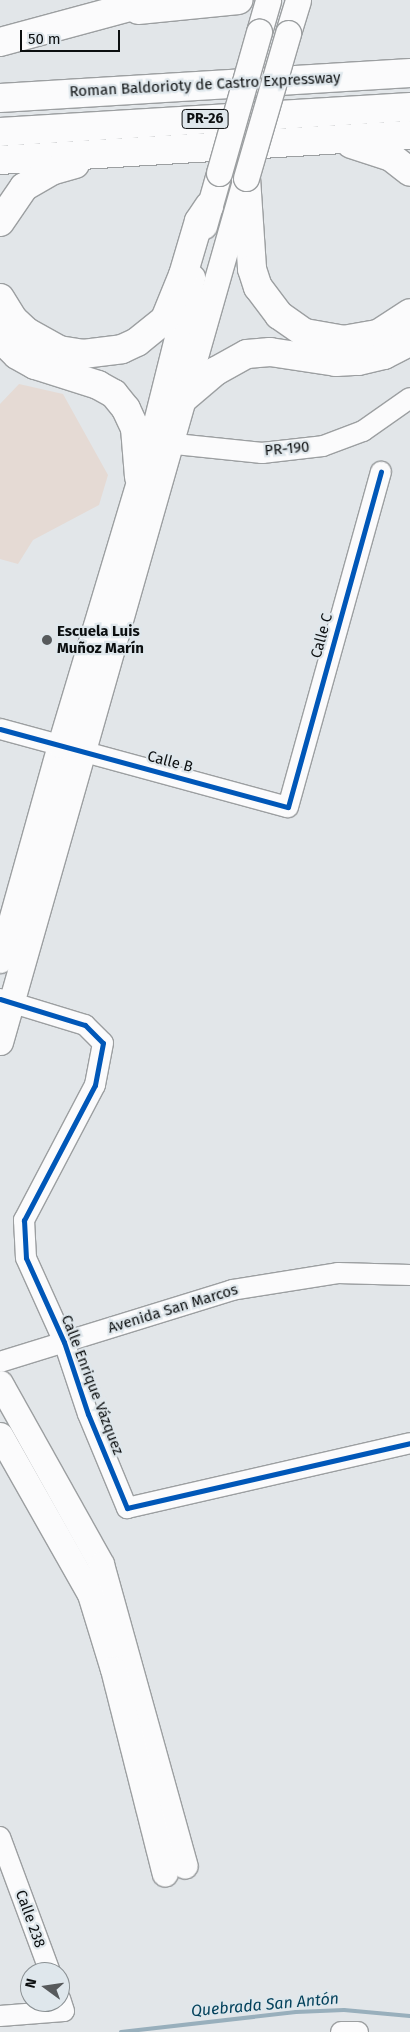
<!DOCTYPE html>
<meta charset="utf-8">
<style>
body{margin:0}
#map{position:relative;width:410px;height:2032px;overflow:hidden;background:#e2e6e9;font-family:"Fira Sans",sans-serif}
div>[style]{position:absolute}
.green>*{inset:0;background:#e5dad4}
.stream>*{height:4px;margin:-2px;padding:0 2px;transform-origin:2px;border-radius:2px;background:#98afbc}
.roads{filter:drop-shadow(1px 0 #9c9fa1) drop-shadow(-1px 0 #9c9fa1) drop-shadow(0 1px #9c9fa1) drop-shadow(0 -1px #9c9fa1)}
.minor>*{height:20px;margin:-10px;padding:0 10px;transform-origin:10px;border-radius:10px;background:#fbfbfc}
.major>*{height:25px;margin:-12.5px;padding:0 12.5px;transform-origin:12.5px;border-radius:12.5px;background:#fbfbfc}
.highway>*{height:28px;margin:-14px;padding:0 14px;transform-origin:14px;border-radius:14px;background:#fbfbfc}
.bridges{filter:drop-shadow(1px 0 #9c9fa1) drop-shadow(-1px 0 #9c9fa1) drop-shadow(0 1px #9c9fa1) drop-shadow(0 -1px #9c9fa1)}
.major-bridge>*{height:25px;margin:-12.5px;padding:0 12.5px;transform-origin:12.5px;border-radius:12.5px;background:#fbfbfc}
.cycleway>*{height:5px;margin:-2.5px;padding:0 2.5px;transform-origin:2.5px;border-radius:2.5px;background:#0057b8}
.dots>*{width:14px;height:14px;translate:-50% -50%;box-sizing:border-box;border:2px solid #dfe7ec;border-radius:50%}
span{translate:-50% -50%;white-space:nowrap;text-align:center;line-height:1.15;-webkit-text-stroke:4.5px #dfe7ec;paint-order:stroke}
.shield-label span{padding:1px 4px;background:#dfe7ec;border:1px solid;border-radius:4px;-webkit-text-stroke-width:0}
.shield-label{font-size:14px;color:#0c0f10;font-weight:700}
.street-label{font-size:15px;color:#0c0f10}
.poi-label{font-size:15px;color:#0c0f10;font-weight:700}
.left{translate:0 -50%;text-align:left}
.water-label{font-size:16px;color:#04425c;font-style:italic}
.north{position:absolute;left:20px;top:1962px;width:50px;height:50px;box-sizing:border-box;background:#dfe7ec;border:1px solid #8b9194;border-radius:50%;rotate:284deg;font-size:14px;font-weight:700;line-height:20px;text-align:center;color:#0c0f10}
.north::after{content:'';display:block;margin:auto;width:18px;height:22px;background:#575a5c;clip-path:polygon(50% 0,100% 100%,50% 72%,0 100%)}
.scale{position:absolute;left:20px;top:30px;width:100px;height:22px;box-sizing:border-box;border:2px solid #0c0f10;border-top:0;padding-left:6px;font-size:15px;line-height:18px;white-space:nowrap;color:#0c0f10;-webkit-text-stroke:4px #dfe7ec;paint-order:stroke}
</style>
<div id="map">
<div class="green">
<div style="clip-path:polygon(19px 384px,63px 394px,108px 475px,99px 505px,33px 540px,18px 564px,0 559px,0 404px)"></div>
</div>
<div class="stream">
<div style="left:121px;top:2032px;width:176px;rotate:-6.5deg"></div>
<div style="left:296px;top:2012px;width:48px;rotate:-2.4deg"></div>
<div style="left:344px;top:2010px;width:66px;rotate:5.2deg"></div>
</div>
<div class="roads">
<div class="minor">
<div style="left:156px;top:442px;width:107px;rotate:5.9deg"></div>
<div style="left:262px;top:453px;width:61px;rotate:-6.5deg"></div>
<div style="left:323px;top:446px;width:43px;rotate:-20.6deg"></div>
<div style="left:363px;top:431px;width:57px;rotate:-35.1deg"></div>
<div style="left:0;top:729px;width:298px;rotate:15.2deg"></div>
<div style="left:288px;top:807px;width:348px;rotate:-74.5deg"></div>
<div style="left:0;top:999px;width:89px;rotate:17deg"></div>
<div style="left:85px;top:1025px;width:25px;rotate:45deg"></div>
<div style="left:103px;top:1043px;width:43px;rotate:100.8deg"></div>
<div style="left:95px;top:1085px;width:153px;rotate:117.7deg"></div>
<div style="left:24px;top:1220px;width:38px;rotate:87deg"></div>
<div style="left:26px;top:1258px;width:92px;rotate:65.7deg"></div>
<div style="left:64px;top:1342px;width:76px;rotate:71.6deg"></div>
<div style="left:88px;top:1414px;width:102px;rotate:67.5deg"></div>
<div style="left:127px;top:1508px;width:290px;rotate:-12.9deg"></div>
<div style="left:0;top:1362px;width:243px;rotate:-17.2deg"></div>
<div style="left:232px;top:1290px;width:107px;rotate:-9.1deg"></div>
<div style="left:338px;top:1273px;width:72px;rotate:1.6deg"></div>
<div style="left:0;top:1837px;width:144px;rotate:69.7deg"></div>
<div style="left:0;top:2016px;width:64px;rotate:-4.5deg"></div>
<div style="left:64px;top:2011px;width:13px;rotate:-108deg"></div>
<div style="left:341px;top:2032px;width:17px"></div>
</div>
<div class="major">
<div style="left:259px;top:32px;width:33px;rotate:-74deg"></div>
<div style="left:288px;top:33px;width:34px;rotate:-73deg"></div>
<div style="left:204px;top:226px;width:55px;rotate:-74.2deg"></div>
<div style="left:0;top:960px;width:223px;rotate:-74.4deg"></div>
<div style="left:60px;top:745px;width:316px;rotate:-73.3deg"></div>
<div style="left:151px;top:442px;width:170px;rotate:-76deg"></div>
<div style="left:0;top:1042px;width:895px;rotate:-74.12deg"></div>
<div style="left:0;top:1383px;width:207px;rotate:60.8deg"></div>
<div style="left:101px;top:1564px;width:313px;rotate:74.5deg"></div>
<div style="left:0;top:1435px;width:183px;rotate:60.5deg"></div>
<div style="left:90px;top:1594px;width:78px;rotate:73deg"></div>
<div style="left:113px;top:1669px;width:211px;rotate:75.8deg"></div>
</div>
<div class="highway">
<div style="left:138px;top:10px;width:101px;rotate:-5.7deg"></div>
<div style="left:0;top:42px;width:162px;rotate:-15.1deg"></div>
<div style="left:0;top:98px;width:411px;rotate:-3.5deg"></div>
<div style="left:0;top:132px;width:411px;rotate:-3.5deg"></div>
<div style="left:351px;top:144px;width:42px;rotate:18deg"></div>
<div style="left:391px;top:157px;width:24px;rotate:38deg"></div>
<div style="left:0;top:160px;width:411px;rotate:-3.5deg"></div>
<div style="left:246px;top:178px;width:91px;rotate:86.2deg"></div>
<div style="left:252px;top:269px;width:19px;rotate:72deg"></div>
<div style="left:258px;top:287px;width:35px;rotate:53deg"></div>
<div style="left:279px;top:315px;width:32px;rotate:35deg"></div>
<div style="left:305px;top:333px;width:39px;rotate:10deg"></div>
<div style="left:343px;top:340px;width:36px;rotate:-10deg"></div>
<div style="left:378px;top:334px;width:38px;rotate:-33deg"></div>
<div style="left:0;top:222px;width:42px;rotate:-55.6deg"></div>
<div style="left:24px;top:187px;width:34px;rotate:-30deg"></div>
<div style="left:54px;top:170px;width:22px;rotate:-16deg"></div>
<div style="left:0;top:298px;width:26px;rotate:58deg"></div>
<div style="left:14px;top:320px;width:18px;rotate:43deg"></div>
<div style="left:27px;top:332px;width:37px;rotate:29deg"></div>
<div style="left:59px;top:350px;width:24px;rotate:9deg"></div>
<div style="left:83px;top:354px;width:39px;rotate:-7deg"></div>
<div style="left:122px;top:349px;width:17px;rotate:-25deg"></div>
<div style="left:137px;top:342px;width:36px;rotate:-39deg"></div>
<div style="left:165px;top:319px;width:48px;rotate:-67.8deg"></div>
<div style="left:183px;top:275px;width:56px;rotate:-73.5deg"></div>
<div style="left:199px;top:221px;width:18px;rotate:-56deg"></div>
<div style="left:0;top:338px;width:24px;rotate:45deg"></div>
<div style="left:17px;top:355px;width:21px;rotate:29deg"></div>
<div style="left:35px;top:365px;width:66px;rotate:17.6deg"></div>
<div style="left:98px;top:385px;width:18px;rotate:29deg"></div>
<div style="left:114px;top:394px;width:19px;rotate:51deg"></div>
<div style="left:126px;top:409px;width:21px;rotate:65deg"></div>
<div style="left:135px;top:428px;width:49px;rotate:85.3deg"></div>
<div style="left:184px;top:398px;width:42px;rotate:-40.2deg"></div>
<div style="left:216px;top:371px;width:35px;rotate:-29deg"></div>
<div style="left:247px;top:354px;width:23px;rotate:-5deg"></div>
<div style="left:270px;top:352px;width:67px;rotate:8.6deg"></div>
<div style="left:336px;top:362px;width:22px;rotate:-3deg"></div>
<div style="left:358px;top:361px;width:27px;rotate:-13deg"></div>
<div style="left:384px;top:355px;width:29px;rotate:-27deg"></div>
</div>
</div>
<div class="bridges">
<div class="major-bridge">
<div style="left:219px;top:173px;width:147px;rotate:-74.2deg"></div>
<div style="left:246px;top:178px;width:151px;rotate:-73.8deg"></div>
</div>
</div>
<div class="cycleway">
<div style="left:0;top:729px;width:298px;rotate:15.2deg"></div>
<div style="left:288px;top:807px;width:348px;rotate:-74.5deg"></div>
<div style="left:0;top:999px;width:89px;rotate:17deg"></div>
<div style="left:85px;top:1025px;width:25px;rotate:45deg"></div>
<div style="left:103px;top:1043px;width:43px;rotate:100.8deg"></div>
<div style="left:95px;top:1085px;width:153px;rotate:117.7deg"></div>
<div style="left:24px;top:1220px;width:38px;rotate:87deg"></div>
<div style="left:26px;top:1258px;width:92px;rotate:65.7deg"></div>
<div style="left:64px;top:1342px;width:76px;rotate:71.6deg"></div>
<div style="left:88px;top:1414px;width:102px;rotate:67.5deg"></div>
<div style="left:127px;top:1508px;width:290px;rotate:-12.9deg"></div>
</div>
<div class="dots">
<div style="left:47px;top:640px;background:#575a5c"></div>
</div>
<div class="shield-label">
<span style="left:205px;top:119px">PR-26</span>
</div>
<div class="street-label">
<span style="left:205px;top:85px;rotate:-3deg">Roman Baldorioty de Castro Expressway</span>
<span style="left:287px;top:449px;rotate:-5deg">PR-190</span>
<span style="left:322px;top:636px;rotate:-75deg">Calle C</span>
<span style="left:170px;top:762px;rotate:15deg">Calle B</span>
<span style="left:173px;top:1309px;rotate:-17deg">Avenida San Marcos</span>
<span style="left:92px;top:1385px;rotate:69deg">Calle Enrique Vázquez</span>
<span style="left:30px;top:1919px;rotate:70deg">Calle 238</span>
</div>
<div class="poi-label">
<span class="left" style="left:57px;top:640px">Escuela Luis<br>Muñoz Marín</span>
</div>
<div class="water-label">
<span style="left:265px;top:2005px;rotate:-5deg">Quebrada San Antón</span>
</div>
<div class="north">N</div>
<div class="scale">50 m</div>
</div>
